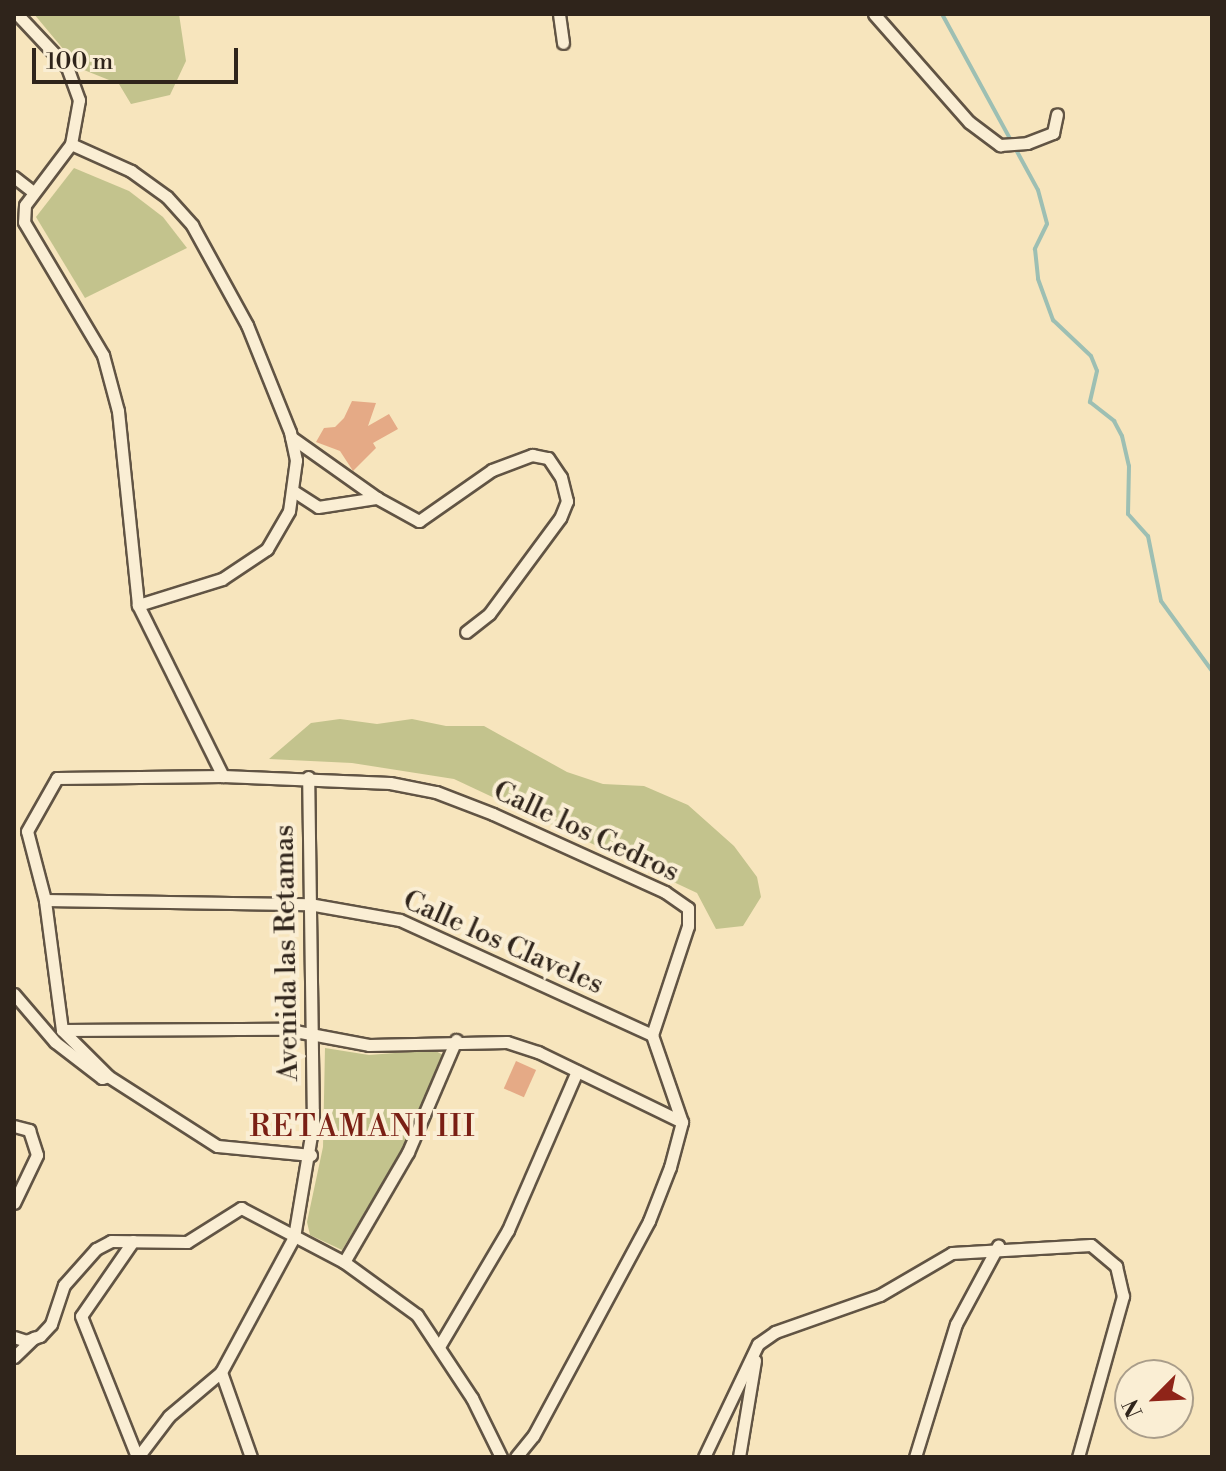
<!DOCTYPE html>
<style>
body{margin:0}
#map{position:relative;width:1226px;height:1471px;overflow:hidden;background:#f7e5bd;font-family:"Libre Bodoni",serif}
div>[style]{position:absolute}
.green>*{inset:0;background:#c3c38d}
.stream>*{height:4px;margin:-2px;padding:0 2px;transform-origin:2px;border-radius:2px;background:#9dbfb3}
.building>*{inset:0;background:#e5aa86;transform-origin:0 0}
.roads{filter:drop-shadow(2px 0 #615444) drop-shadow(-2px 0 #615444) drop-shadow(0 2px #615444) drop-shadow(0 -2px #615444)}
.street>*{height:11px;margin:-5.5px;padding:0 5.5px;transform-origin:5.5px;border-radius:5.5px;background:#faeed4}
span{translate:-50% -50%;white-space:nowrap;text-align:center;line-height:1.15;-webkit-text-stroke:8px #faeed4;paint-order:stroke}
.street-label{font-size:28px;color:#2f241b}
.neighbourhood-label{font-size:30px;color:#7a1f14;letter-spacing:2px}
.frame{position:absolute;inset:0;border:16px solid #2f241b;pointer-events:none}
.north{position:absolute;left:1114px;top:1359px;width:80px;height:80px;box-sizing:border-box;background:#faeed4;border:2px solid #a99d8a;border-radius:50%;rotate:246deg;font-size:22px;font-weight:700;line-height:32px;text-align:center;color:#2f241b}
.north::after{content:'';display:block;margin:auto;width:28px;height:36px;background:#8f2418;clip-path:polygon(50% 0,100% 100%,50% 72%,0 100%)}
.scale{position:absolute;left:32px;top:48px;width:206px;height:36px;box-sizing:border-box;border:4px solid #2f241b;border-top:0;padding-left:10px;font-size:24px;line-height:28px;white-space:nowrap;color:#2f241b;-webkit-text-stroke:6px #faeed4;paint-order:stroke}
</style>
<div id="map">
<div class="green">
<div style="clip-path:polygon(34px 14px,179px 14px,186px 61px,170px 95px,131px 104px,119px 84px,79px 68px)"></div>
<div style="clip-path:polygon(74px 168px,129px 191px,163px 217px,187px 248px,85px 298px,36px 217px)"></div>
<div style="clip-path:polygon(340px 719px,377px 724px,412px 719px,446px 726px,484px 726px,567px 772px,603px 784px,644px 786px,688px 805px,734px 846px,757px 877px,761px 897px,743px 926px,716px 929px,697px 893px,454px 779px,352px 763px,269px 759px,311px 723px)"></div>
<div style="clip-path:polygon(325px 1048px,369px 1055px,434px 1050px,443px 1055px,402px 1151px,342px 1250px,310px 1235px,307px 1222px,323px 1147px)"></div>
</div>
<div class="stream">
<div style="left:942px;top:14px;width:200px;rotate:61.4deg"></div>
<div style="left:1038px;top:190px;width:35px;rotate:75deg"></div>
<div style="left:1047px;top:224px;width:28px;rotate:116deg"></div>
<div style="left:1035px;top:249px;width:30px;rotate:84deg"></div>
<div style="left:1038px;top:279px;width:44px;rotate:69.9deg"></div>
<div style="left:1053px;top:320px;width:52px;rotate:43.5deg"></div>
<div style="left:1091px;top:356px;width:16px;rotate:68deg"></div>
<div style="left:1097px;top:371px;width:32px;rotate:103deg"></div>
<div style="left:1090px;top:402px;width:31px;rotate:38deg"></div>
<div style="left:1114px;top:421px;width:17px;rotate:62deg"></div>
<div style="left:1122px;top:436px;width:31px;rotate:77deg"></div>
<div style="left:1129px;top:466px;width:48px;rotate:91.2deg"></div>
<div style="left:1128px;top:514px;width:30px;rotate:48deg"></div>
<div style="left:1148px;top:536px;width:66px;rotate:78.7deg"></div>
<div style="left:1161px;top:601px;width:87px;rotate:53.9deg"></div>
</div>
<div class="building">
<div style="clip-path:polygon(352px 401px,376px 403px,368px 426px,389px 414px,398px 429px,373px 443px,376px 448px,353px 471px,340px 451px,316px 442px,324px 428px,335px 427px,344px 418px)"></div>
<div style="left:516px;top:1061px;width:22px;height:30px;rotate:24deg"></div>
</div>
<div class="roads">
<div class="street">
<div style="left:17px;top:14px;width:73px;rotate:46.7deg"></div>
<div style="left:67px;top:67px;width:35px;rotate:70deg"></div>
<div style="left:79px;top:100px;width:45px;rotate:100.3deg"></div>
<div style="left:71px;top:144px;width:76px;rotate:127deg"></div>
<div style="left:25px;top:205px;width:17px;rotate:93deg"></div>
<div style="left:24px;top:222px;width:155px;rotate:59.3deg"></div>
<div style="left:103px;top:355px;width:58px;rotate:75deg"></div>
<div style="left:118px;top:411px;width:195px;rotate:84.1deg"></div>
<div style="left:138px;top:605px;width:191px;rotate:63.6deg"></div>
<div style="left:559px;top:14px;width:29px;rotate:82deg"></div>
<div style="left:874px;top:14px;width:144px;rotate:48.7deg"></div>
<div style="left:969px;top:122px;width:39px;rotate:37deg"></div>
<div style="left:1000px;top:145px;width:27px;rotate:-4deg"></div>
<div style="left:1027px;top:143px;width:28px;rotate:-21deg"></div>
<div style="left:1053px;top:133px;width:19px;rotate:-78deg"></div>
<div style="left:71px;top:144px;width:66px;rotate:24.2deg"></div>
<div style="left:131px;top:171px;width:44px;rotate:35.8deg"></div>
<div style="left:167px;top:197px;width:38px;rotate:48deg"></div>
<div style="left:192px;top:225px;width:114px;rotate:61.2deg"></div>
<div style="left:247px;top:325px;width:115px;rotate:68.1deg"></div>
<div style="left:290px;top:432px;width:29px;rotate:78deg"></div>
<div style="left:296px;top:460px;width:51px;rotate:97.8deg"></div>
<div style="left:289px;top:511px;width:44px;rotate:120.1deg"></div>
<div style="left:267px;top:549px;width:54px;rotate:146.3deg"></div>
<div style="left:222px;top:579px;width:88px;rotate:162.8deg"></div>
<div style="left:14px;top:177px;width:24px;rotate:38deg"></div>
<div style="left:291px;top:437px;width:105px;rotate:35.3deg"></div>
<div style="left:295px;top:492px;width:27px;rotate:33deg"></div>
<div style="left:318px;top:507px;width:60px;rotate:-8.7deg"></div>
<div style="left:377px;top:498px;width:48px;rotate:28.7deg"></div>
<div style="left:419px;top:521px;width:89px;rotate:-34.9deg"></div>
<div style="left:492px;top:470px;width:43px;rotate:-20.6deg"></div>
<div style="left:532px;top:455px;width:16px;rotate:11deg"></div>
<div style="left:548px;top:458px;width:23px;rotate:56deg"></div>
<div style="left:561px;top:477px;width:25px;rotate:76deg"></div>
<div style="left:567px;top:501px;width:18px;rotate:112deg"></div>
<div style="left:560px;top:518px;width:119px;rotate:126.5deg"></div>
<div style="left:489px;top:614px;width:29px;rotate:142deg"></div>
<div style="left:45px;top:900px;width:264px;rotate:0.9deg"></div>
<div style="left:309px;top:904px;width:92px;rotate:10deg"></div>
<div style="left:400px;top:920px;width:277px;rotate:24.5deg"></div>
<div style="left:14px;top:994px;width:63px;rotate:49.5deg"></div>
<div style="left:55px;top:1042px;width:59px;rotate:37.5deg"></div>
<div style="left:102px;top:1078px;width:6px;rotate:-18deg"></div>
<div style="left:62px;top:1030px;width:222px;rotate:-0.3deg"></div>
<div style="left:284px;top:1029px;width:86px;rotate:10.7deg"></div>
<div style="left:369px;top:1045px;width:138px;rotate:-1.2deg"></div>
<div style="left:507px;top:1042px;width:33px;rotate:18deg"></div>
<div style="left:538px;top:1052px;width:160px;rotate:25.9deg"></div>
<div style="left:14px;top:1126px;width:16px;rotate:15deg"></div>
<div style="left:29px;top:1130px;width:26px;rotate:72deg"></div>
<div style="left:37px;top:1155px;width:53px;rotate:115.6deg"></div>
<div style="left:311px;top:1155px;width:94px;rotate:-174.5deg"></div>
<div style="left:217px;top:1146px;width:130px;rotate:-147.3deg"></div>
<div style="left:108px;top:1076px;width:65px;rotate:-135deg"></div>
<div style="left:62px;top:1030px;width:131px;rotate:-97.5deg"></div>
<div style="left:45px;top:900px;width:71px;rotate:-104.6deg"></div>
<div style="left:27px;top:831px;width:61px;rotate:-60.5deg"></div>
<div style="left:57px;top:778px;width:166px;rotate:-0.7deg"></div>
<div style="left:223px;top:776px;width:167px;rotate:2.4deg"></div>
<div style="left:390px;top:783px;width:47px;rotate:11.1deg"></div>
<div style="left:436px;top:792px;width:61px;rotate:21.1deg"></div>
<div style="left:493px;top:814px;width:189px;rotate:24.4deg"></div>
<div style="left:665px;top:892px;width:28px;rotate:35deg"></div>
<div style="left:688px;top:908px;width:18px;rotate:90deg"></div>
<div style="left:688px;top:926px;width:115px;rotate:108.3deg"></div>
<div style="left:652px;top:1035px;width:92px;rotate:71deg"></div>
<div style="left:682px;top:1122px;width:47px;rotate:104.9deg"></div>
<div style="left:670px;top:1167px;width:58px;rotate:111.3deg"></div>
<div style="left:649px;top:1221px;width:244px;rotate:118.3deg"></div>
<div style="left:533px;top:1436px;width:27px;rotate:129deg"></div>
<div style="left:133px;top:1241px;width:91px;rotate:124.7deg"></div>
<div style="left:81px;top:1316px;width:152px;rotate:68.3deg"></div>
<div style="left:344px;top:1262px;width:127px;rotate:-59.8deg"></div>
<div style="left:408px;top:1152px;width:122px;rotate:-66.8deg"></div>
<div style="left:14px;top:1337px;width:13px;rotate:18deg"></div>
<div style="left:26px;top:1341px;width:15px;rotate:-20deg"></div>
<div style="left:40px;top:1336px;width:16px;rotate:-47deg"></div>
<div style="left:51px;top:1324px;width:41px;rotate:-71.6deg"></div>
<div style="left:64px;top:1285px;width:48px;rotate:-48.4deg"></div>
<div style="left:96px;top:1249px;width:17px;rotate:-28deg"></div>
<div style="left:111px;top:1241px;width:76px;rotate:0.8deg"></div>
<div style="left:187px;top:1242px;width:64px;rotate:-32.2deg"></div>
<div style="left:241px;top:1208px;width:116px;rotate:27.7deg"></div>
<div style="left:344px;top:1262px;width:90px;rotate:36deg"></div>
<div style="left:417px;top:1315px;width:100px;rotate:56.5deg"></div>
<div style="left:472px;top:1398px;width:66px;rotate:63.8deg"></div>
<div style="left:440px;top:1345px;width:134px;rotate:-59.4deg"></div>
<div style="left:508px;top:1230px;width:173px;rotate:-66.5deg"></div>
<div style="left:14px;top:1357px;width:28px;rotate:-44deg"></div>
<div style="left:221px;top:1372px;width:90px;rotate:70.6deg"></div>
<div style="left:138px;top:1457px;width:51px;rotate:-52.9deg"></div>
<div style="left:169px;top:1416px;width:68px;rotate:-40.2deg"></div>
<div style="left:221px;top:1372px;width:153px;rotate:-61.6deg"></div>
<div style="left:294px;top:1237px;width:115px;rotate:-80.5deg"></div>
<div style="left:313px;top:1124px;width:347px;rotate:-90.8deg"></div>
<div style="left:704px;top:1457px;width:125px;rotate:-64.5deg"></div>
<div style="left:758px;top:1344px;width:21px;rotate:-35deg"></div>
<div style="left:775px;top:1332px;width:111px;rotate:-19.4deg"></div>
<div style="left:880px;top:1295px;width:83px;rotate:-30.3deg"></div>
<div style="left:952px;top:1253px;width:139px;rotate:-3.3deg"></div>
<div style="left:1091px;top:1245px;width:33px;rotate:40deg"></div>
<div style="left:1116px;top:1266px;width:31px;rotate:77deg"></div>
<div style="left:1123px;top:1296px;width:167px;rotate:105.6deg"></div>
<div style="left:739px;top:1457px;width:98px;rotate:-80.6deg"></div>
<div style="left:915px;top:1457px;width:139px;rotate:-72.9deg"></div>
<div style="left:956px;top:1324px;width:89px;rotate:-61.7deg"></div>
</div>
</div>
<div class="street-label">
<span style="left:586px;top:832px;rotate:25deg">Calle los Cedros</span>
<span style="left:503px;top:943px;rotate:24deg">Calle los Claveles</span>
<span style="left:287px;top:953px;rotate:-91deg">Avenida las Retamas</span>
</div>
<div class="neighbourhood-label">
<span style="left:363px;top:1127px">RETAMANI III</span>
</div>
<div class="frame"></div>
<div class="north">N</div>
<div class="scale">100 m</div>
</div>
